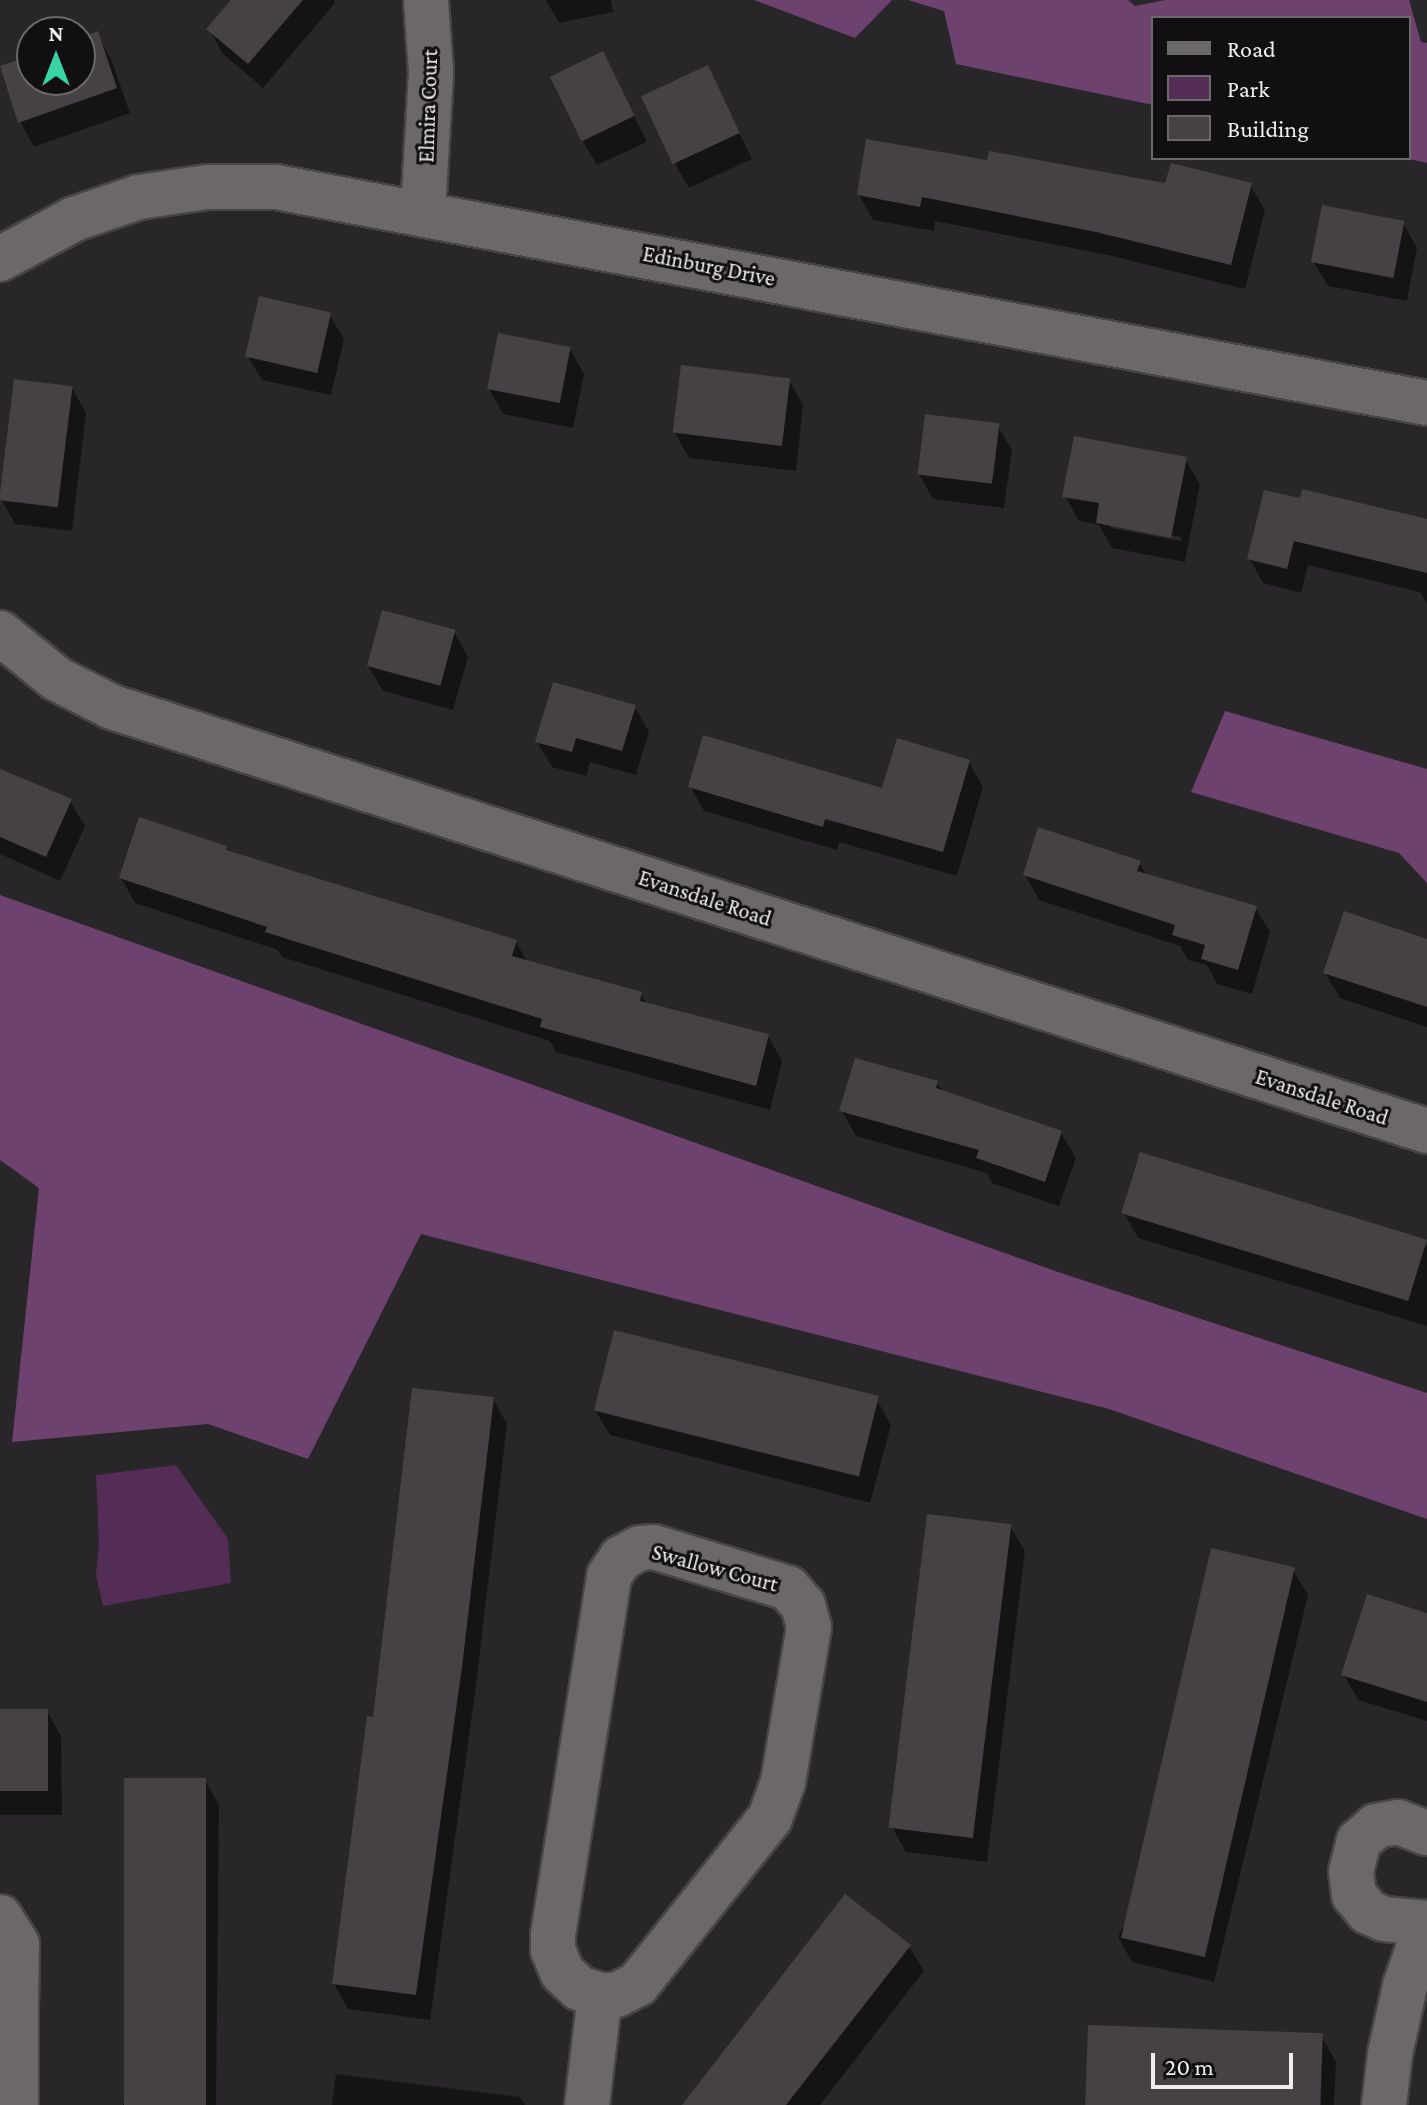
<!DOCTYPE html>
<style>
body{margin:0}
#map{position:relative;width:1427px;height:2105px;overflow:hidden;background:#292629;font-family:"Crimson Pro",serif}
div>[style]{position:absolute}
.green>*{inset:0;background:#532d55}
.forest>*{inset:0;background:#6d426f}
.shadow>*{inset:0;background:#0007}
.building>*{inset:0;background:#454145;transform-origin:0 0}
.roads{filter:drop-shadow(2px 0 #474447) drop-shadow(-2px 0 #474447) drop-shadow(0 2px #474447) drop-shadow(0 -2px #474447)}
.minor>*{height:44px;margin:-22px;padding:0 22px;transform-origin:22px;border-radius:22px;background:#6b676b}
span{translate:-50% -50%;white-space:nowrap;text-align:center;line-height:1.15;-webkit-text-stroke:6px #110f11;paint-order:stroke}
.street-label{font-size:22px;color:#efedef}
.legend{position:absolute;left:1151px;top:16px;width:260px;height:144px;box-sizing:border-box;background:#110f11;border:2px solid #6a686a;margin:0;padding:10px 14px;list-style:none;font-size:24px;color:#efedef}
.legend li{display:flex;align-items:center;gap:16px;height:40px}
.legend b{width:40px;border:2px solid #6a686a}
.north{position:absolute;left:16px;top:16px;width:80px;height:80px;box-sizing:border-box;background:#110f11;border:2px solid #6a686a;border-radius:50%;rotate:0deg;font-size:22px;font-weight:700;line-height:32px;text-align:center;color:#efedef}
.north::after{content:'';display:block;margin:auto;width:28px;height:36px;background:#39d4a5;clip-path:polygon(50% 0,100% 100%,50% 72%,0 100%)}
.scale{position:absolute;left:1151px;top:2053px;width:142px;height:36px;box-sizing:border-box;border:4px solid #efedef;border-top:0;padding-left:10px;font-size:24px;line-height:28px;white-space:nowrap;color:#efedef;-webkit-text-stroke:6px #110f11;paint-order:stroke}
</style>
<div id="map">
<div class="green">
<div style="clip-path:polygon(176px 1465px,228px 1539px,231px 1583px,103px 1606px,96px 1575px,99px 1543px,96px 1475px)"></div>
</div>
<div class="forest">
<div style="clip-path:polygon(754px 0,892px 0,855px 38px)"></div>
<div style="clip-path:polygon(908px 0,1128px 0,1135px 6px,1165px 0,1409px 0,1421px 42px,1427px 43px,1427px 163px,1405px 158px,1409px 158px,1409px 18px,1153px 18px,1153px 105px,956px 64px,944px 11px)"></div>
<div style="clip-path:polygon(1225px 711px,1427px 769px,1427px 883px,1399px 853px,1191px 792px)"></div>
<div style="clip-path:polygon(0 895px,1058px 1272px,1427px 1393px,1427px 1519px,1109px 1409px,421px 1234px,308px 1459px,208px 1424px,12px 1442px,39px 1188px,0 1160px)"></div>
</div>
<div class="shadow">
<div style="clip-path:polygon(234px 0,334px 0,335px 3px,263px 88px,223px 54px,209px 29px)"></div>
<div style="clip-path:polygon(546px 0,611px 0,613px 12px,559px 23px)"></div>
<div style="clip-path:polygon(97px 34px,111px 59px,130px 113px,34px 147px,20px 122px,32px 57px,32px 80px,80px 80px,80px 40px)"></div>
<div style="clip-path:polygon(603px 54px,647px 142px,597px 165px,582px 140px)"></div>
<div style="clip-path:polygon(707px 68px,752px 159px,689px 188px,675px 164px)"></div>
<div style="clip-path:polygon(989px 162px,1129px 180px,1130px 176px,1167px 186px,1250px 185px,1265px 210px,1245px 289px,1112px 256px,935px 221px,934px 231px,873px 220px,859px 195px)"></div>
<div style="clip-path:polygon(1403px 223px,1417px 248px,1407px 301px,1328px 286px,1313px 261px)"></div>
<div style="clip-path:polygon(329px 314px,344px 339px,331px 395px,262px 380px,247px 355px)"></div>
<div style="clip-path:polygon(570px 349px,584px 374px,573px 428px,503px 414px,489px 389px)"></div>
<div style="clip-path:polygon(789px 380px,803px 405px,796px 471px,689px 458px,675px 433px)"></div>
<div style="clip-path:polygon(72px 388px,86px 413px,72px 531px,15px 524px,1px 499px)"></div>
<div style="clip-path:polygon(997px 425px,1012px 450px,1004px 508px,933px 499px,919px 474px)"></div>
<div style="clip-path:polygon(evenodd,1185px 459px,1200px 484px,1185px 562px,1112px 548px,1099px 525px,1079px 521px,1065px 496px,1185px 459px,1111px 524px,1181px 537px,1181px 541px,1111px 528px,1111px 524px)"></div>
<div style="clip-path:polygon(1301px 501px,1427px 521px,1427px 604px,1420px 592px,1308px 565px,1301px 593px,1263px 583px,1249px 558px)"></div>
<div style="clip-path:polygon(454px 632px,468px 657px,453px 710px,383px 691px,368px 666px)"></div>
<div style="clip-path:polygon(635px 707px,649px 732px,636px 775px,590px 762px,586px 776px,552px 767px,537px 742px)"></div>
<div style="clip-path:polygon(969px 762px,983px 787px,957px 876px,839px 842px,837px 850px,704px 811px,690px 786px,883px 790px)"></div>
<div style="clip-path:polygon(0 771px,70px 801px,85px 826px,60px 881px,0 854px)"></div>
<div style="clip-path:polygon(226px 848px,229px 853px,516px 942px,528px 963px,641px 994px,647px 1005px,768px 1036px,782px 1061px,770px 1110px,556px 1052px,550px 1041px,282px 957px,278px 950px,135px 903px,121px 878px)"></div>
<div style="clip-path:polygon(1139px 863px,1147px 876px,1255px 907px,1270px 932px,1252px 994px,1217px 984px,1207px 965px,1188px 960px,1180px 946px,1039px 900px,1025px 875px)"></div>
<div style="clip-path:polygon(1427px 941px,1427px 1027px,1340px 998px,1325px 973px)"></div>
<div style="clip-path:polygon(937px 1083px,943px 1092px,1061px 1133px,1076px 1158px,1059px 1206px,992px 1183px,987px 1173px,856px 1136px,842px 1111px)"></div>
<div style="clip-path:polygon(1124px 1213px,1427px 1246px,1427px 1326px,1138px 1238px)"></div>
<div style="clip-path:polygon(493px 1399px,507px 1424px,475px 1693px,430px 2020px,348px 2009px,334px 1984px,375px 1719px)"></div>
<div style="clip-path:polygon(877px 1400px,891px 1425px,870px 1503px,610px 1435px,595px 1410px)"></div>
<div style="clip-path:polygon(1010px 1526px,1025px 1551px,987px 1862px,906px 1852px,892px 1827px)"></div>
<div style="clip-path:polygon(1293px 1570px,1308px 1595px,1214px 1982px,1132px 1962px,1118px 1937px)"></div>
<div style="clip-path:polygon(1427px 1616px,1427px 1721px,1358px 1700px,1344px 1675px)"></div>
<div style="clip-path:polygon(0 1711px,47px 1711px,61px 1736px,62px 1815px,0 1815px)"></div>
<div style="clip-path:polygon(205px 1780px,219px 1805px,216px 2105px,123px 2105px)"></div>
<div style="clip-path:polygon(909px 1946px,924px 1971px,820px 2105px,684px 2105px)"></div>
<div style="clip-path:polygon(1322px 2037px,1336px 2062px,1334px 2105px,1087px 2105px)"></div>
<div style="clip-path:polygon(336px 2074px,520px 2097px,525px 2105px,332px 2105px)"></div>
</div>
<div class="building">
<div style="clip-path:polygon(231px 0,303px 0,248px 64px,206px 29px)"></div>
<div style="clip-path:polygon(98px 31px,117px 88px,18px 123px,0 66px,32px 55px,32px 80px,80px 80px,80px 38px)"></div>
<div style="left:603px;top:51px;width:72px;height:59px;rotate:64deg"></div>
<div style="left:708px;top:65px;width:75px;height:74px;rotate:65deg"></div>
<div style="clip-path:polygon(866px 139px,987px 160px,989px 151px,1165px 183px,1171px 163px,1252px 183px,1231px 265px,1096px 232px,922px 197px,920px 207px,857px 195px)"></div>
<div style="left:1322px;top:205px;width:84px;height:58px;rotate:11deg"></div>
<div style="left:259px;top:296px;width:74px;height:62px;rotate:13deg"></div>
<div style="left:498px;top:333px;width:74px;height:57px;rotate:11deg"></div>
<div style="left:681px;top:365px;width:110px;height:68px;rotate:7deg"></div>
<div style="left:14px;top:379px;width:59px;height:122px;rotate:7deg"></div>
<div style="left:925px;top:414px;width:75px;height:61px;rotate:7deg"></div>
<div style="clip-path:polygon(1074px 436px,1187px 457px,1171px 538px,1096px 523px,1099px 503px,1062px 497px)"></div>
<div style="clip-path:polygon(1302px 489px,1427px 519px,1427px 573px,1294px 541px,1287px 569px,1247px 559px,1264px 490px,1300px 498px)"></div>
<div style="left:382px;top:610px;width:76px;height:58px;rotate:15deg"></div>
<div style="clip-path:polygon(553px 682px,636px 705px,622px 751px,576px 738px,572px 752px,535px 742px)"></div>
<div style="clip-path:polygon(703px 735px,882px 788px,897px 738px,970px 760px,943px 852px,825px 819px,823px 827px,688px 787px)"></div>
<div style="clip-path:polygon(0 769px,72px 799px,46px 857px,0 837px)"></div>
<div style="clip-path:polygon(139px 817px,227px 846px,226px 850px,517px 940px,512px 956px,642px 992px,640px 1001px,769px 1034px,756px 1086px,540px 1027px,542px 1019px,265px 932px,267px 927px,119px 878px)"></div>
<div style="clip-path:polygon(1038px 827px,1141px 861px,1137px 871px,1257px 906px,1238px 970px,1201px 959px,1205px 945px,1172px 935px,1175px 925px,1023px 875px)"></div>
<div style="clip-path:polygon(1344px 911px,1427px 939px,1427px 1007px,1323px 973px)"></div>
<div style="clip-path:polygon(855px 1058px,938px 1081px,936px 1088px,1062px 1131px,1045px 1182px,976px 1158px,979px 1150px,839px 1111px)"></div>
<div style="left:1140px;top:1152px;width:300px;height:64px;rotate:17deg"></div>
<div style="left:614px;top:1330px;width:273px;height:83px;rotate:14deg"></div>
<div style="clip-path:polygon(412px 1388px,494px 1397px,462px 1667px,416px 1995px,332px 1984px,367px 1716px,373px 1717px)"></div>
<div style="left:927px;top:1514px;width:85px;height:316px;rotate:7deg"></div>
<div style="left:1211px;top:1548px;width:86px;height:400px;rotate:13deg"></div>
<div style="clip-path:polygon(1367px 1594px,1427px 1613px,1427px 1702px,1341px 1675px)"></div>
<div style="left:0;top:1709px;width:48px;height:82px"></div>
<div style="left:124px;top:1778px;width:82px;height:327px"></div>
<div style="clip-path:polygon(845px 1894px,911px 1945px,786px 2105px,682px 2105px)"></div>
<div style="left:1088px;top:2025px;width:235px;height:80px;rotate:2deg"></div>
</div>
<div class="roads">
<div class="minor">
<div style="left:423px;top:212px;width:140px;rotate:-86.7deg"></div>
<div style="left:431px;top:72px;width:72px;rotate:-94deg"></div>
<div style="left:0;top:259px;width:84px;rotate:-28.4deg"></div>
<div style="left:74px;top:219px;width:69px;rotate:-18.7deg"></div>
<div style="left:139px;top:197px;width:69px;rotate:-8.4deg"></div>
<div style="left:207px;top:187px;width:69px"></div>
<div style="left:276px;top:187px;width:1171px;rotate:10.63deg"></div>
<div style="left:0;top:633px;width:73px;rotate:38.9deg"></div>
<div style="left:57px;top:679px;width:62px;rotate:27deg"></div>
<div style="left:112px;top:707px;width:1382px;rotate:17.87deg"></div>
<div style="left:654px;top:1547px;width:140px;rotate:17deg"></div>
<div style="left:788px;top:1588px;width:23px;rotate:49deg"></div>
<div style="left:803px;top:1605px;width:23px;rotate:75deg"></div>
<div style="left:809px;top:1627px;width:157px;rotate:99.5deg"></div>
<div style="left:783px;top:1782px;width:38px;rotate:110deg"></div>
<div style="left:770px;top:1818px;width:212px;rotate:128.5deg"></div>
<div style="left:638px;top:1984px;width:25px;rotate:153deg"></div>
<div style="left:616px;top:1995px;width:16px;rotate:180deg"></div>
<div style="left:600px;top:1995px;width:22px;rotate:-162deg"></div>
<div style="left:579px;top:1988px;width:23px;rotate:-137deg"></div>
<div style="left:562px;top:1972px;width:24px;rotate:-112deg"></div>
<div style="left:553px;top:1950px;width:15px;rotate:-90deg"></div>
<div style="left:553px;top:1935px;width:363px;rotate:-81.1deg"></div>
<div style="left:609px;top:1576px;width:22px;rotate:-56deg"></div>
<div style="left:621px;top:1558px;width:21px;rotate:-28deg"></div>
<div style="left:640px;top:1548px;width:14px;rotate:-4deg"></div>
<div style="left:0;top:1917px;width:32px;rotate:58deg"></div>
<div style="left:17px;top:1944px;width:66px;rotate:90.9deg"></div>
<div style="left:16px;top:2010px;width:16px;rotate:180deg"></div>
<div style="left:1427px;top:1923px;width:43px;rotate:-174.7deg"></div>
<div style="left:1384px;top:1919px;width:17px;rotate:-156deg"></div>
<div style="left:1368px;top:1912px;width:22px;rotate:-129deg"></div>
<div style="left:1354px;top:1895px;width:23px;rotate:-97deg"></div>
<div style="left:1351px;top:1872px;width:32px;rotate:-76deg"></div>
<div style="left:1359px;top:1841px;width:23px;rotate:-41deg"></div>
<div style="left:1376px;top:1826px;width:22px;rotate:-10deg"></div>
<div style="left:1398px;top:1822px;width:31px;rotate:21deg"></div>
<div style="left:16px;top:2105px;width:95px;rotate:-90deg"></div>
<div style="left:587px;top:2105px;width:111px;rotate:-83.3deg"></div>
<div style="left:1384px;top:2105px;width:51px;rotate:-83.3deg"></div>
<div style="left:1390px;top:2054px;width:70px;rotate:-77.6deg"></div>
<div style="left:1405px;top:1986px;width:67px;rotate:-70.8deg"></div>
</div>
</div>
<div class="street-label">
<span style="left:428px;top:106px;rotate:-88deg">Elmira Court</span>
<span style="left:709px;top:266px;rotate:11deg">Edinburg Drive</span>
<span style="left:705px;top:898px;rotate:18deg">Evansdale Road</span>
<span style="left:1322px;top:1097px;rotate:18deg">Evansdale Road</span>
<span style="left:715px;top:1568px;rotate:15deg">Swallow Court</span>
</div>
<ul class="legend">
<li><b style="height:10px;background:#6b676b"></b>Road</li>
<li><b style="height:22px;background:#532d55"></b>Park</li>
<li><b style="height:22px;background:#454145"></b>Building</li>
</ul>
<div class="north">N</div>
<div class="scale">20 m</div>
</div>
